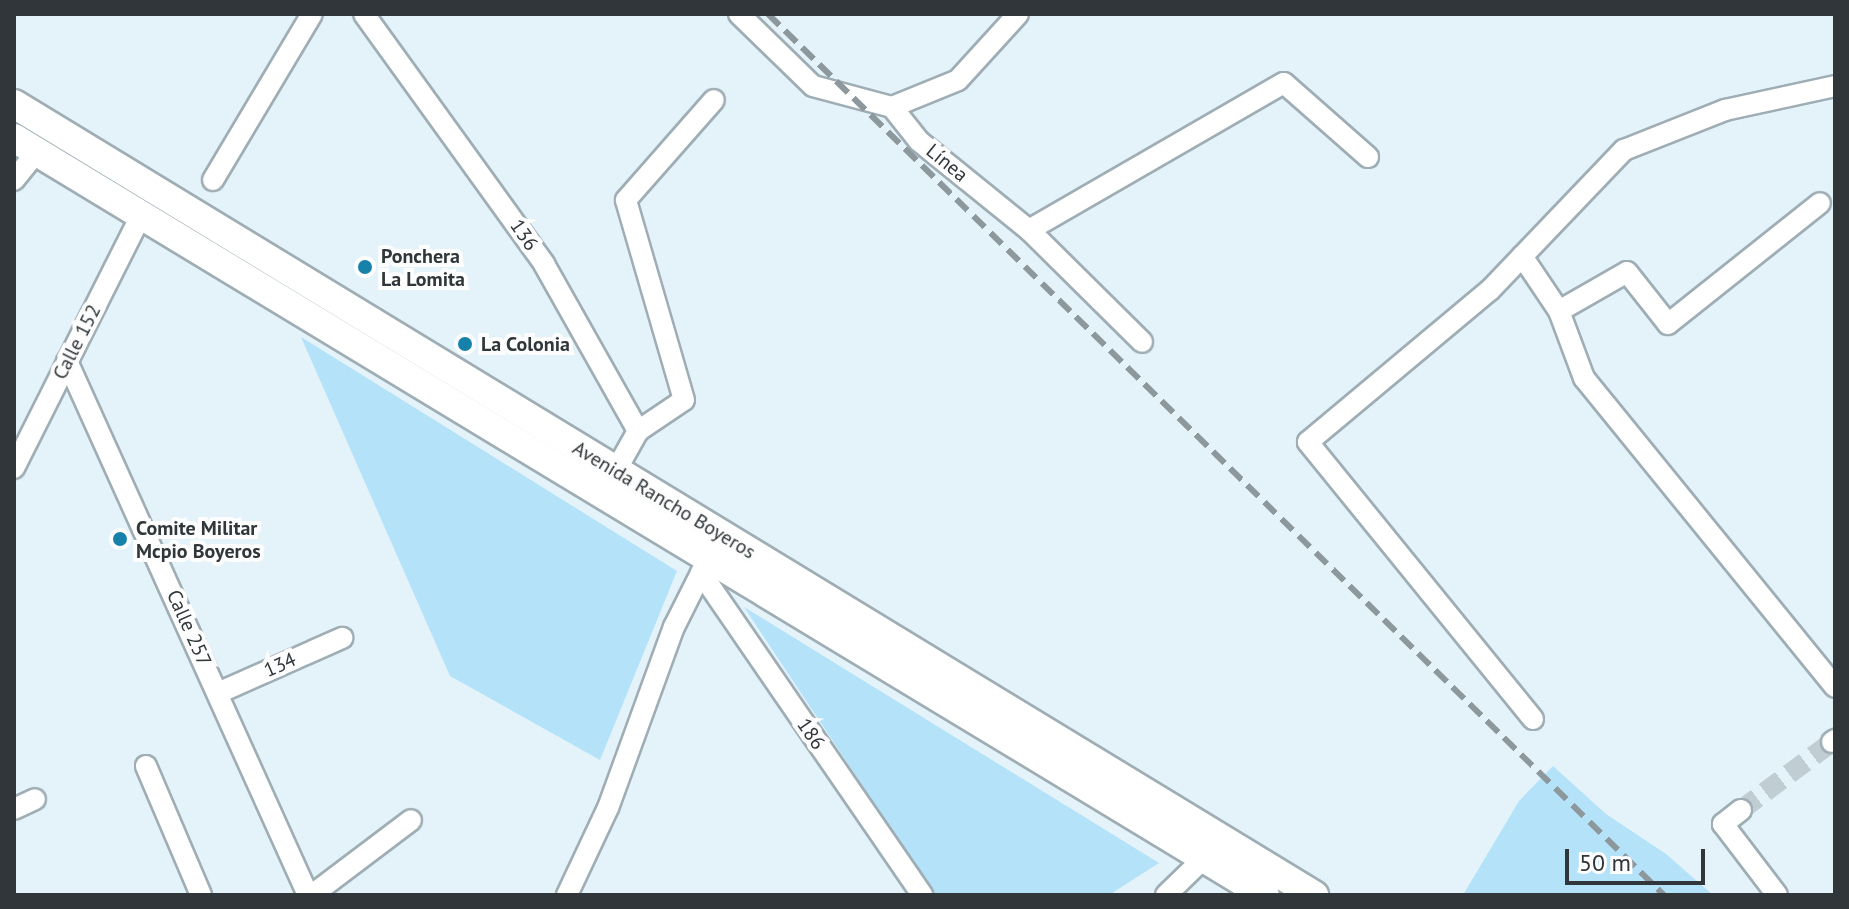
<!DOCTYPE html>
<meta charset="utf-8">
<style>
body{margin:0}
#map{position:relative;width:1849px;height:909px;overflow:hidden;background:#e4f3fa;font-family:"PT Sans",sans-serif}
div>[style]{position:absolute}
.green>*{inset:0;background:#b4e2f9}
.minor-tunnel>*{height:20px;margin-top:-10px;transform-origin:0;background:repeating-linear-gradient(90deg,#c0cdd3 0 20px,transparent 0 30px)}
.roads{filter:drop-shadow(2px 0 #9fadb4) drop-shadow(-2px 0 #9fadb4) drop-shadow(0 2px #9fadb4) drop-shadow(0 -2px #9fadb4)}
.minor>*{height:20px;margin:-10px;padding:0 10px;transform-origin:10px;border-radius:10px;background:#fff}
.highway>*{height:28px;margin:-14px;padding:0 14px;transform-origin:14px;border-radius:14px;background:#fff}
.rail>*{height:6px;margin-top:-3px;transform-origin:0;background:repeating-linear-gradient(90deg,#8d989d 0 16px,transparent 0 24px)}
.dots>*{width:22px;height:22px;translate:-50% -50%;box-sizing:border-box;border:4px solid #fdfdfd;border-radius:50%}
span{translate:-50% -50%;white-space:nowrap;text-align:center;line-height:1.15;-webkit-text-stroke:8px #fdfdfd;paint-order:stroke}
.street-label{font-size:20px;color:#303639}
.poi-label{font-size:20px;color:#303639;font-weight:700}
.left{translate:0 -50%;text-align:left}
.frame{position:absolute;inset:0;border:16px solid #303639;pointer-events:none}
.scale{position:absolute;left:1565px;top:849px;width:140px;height:36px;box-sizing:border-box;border:4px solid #303639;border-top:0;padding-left:10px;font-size:24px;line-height:28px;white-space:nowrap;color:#303639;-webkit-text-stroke:6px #fdfdfd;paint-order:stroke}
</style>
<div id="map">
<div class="green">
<div style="clip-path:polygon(301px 337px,677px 571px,600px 760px,450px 676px)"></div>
<div style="clip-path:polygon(744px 607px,1159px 863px,1109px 895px,935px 895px)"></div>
<div style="clip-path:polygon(1553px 766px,1606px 814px,1666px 854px,1713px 895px,1463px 895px,1519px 801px)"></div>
</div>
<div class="minor-tunnel">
<div style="left:1741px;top:810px;width:114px;rotate:-36.8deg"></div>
</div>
<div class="roads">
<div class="minor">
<div style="left:364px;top:14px;width:308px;rotate:54.2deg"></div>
<div style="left:544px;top:264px;width:192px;rotate:60.6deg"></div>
<div style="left:638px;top:431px;width:47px;rotate:119.3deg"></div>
<div style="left:739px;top:14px;width:103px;rotate:44.2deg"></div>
<div style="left:813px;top:86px;width:82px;rotate:14.9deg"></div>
<div style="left:892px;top:107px;width:71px;rotate:-22.2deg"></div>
<div style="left:958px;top:80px;width:89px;rotate:-47.7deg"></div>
<div style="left:892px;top:107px;width:43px;rotate:51.5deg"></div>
<div style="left:919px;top:141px;width:141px;rotate:39deg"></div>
<div style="left:1029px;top:230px;width:159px;rotate:44.7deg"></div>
<div style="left:14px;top:180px;width:36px;rotate:-51deg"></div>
<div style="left:213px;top:180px;width:193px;rotate:-59.2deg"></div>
<div style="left:1029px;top:230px;width:294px;rotate:-30deg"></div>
<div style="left:1284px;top:83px;width:112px;rotate:41.4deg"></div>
<div style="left:1522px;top:256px;width:66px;rotate:56.1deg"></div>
<div style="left:1559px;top:311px;width:72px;rotate:69.5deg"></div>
<div style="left:1584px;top:378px;width:398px;rotate:50.9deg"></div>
<div style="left:1559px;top:311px;width:78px;rotate:-29.8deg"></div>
<div style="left:1627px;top:272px;width:66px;rotate:51.7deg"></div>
<div style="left:1668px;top:324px;width:194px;rotate:-38.5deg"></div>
<div style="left:67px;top:361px;width:586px;rotate:65.71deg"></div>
<div style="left:638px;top:431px;width:55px;rotate:-34deg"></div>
<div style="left:684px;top:400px;width:208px;rotate:-106.2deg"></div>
<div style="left:626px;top:200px;width:133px;rotate:-48.7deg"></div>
<div style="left:14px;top:468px;width:281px;rotate:-63.3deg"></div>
<div style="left:701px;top:573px;width:391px;rotate:55.5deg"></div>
<div style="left:218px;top:693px;width:136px;rotate:-23.9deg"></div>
<div style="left:1533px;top:719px;width:357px;rotate:-129.1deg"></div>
<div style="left:1308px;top:442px;width:237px;rotate:-39.9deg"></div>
<div style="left:1490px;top:290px;width:194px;rotate:-46.3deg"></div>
<div style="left:1624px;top:150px;width:109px;rotate:-21.6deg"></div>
<div style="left:1725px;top:110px;width:113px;rotate:-12.3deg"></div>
<div style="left:1832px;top:742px;width:4px;rotate:-34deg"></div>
<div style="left:146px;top:766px;width:140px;rotate:66.9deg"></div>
<div style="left:14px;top:809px;width:23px;rotate:-25deg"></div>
<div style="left:1741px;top:810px;width:23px;rotate:142deg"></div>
<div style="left:1723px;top:824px;width:89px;rotate:52.7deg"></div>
<div style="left:312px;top:895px;width:124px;rotate:-37.1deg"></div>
<div style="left:567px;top:895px;width:96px;rotate:-64.8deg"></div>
<div style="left:608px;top:808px;width:193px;rotate:-70deg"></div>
<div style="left:674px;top:627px;width:72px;rotate:-63.4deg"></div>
<div style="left:1166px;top:895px;width:53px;rotate:-44.2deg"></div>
</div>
<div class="highway">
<div style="left:14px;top:104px;width:1522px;rotate:31.32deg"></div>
<div style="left:14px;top:138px;width:1462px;rotate:31.18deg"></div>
</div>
</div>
<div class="rail">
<div style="left:768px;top:14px;width:1257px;rotate:44.52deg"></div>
</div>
<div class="dots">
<div style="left:365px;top:267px;background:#1682aa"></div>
<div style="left:465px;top:344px;background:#1682aa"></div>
<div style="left:120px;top:539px;background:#1682aa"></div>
</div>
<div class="street-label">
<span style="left:947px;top:163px;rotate:39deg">Línea</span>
<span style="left:524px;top:235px;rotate:55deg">136</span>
<span style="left:77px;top:342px;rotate:-63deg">Calle 152</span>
<span style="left:664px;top:500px;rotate:31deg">Avenida Rancho Boyeros</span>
<span style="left:189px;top:628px;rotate:66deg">Calle 257</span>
<span style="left:280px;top:665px;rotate:-24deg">134</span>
<span style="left:811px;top:734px;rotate:55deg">186</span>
</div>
<div class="poi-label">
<span class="left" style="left:381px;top:268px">Ponchera<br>La Lomita</span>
<span class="left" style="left:481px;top:344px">La Colonia</span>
<span class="left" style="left:136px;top:540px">Comite Militar<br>Mcpio Boyeros</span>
</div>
<div class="frame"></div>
<div class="scale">50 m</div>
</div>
